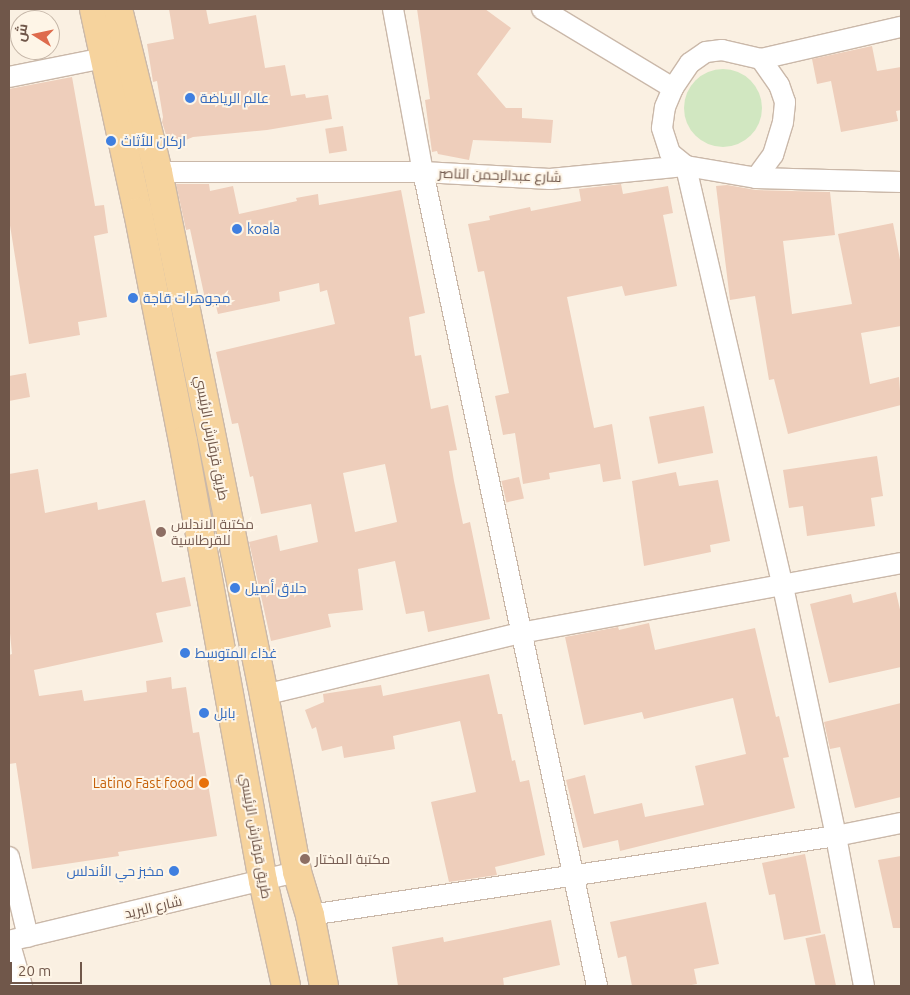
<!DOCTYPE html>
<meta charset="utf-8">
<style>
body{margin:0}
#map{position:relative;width:910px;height:995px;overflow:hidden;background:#faf0e2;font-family:Ubuntu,Cairo,sans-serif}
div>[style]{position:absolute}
.green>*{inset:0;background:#d1e7c1}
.round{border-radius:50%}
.building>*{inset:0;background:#eecebb;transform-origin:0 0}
.roads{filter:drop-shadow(1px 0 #cab8a9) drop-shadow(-1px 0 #cab8a9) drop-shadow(0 1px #cab8a9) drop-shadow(0 -1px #cab8a9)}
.street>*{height:20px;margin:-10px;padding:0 10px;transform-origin:10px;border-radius:10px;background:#fff}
.primary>*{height:28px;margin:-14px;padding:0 14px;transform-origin:14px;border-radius:14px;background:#f6d39d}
.dots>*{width:14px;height:14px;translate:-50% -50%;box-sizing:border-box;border:2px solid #fef5e7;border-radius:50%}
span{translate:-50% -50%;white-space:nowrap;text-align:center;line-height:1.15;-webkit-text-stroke:4px #fef5e7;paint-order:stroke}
.shop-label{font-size:14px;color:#366cbe}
.left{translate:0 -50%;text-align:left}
.right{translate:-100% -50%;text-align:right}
.street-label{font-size:14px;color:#70574a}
.education-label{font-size:14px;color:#785e54}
.food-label{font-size:14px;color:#c56008}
.frame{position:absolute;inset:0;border:10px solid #70574a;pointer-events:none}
.north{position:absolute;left:10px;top:10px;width:50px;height:50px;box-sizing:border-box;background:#fef5e7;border:1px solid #c5b6a8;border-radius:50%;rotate:280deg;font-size:14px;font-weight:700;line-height:20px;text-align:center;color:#70574a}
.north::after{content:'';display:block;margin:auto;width:18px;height:22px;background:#de6b4d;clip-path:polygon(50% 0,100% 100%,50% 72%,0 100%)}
.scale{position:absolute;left:10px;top:962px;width:72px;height:22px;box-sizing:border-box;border:2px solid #70574a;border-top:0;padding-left:6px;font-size:15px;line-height:18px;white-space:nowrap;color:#70574a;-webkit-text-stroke:4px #fef5e7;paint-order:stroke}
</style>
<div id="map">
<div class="green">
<div class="round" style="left:684px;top:69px;width:78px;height:78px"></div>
</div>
<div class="building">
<div style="clip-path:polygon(169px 9px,206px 9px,209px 24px,256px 15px,265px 68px,285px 65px,291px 96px,305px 94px,306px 98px,328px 95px,332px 119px,267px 130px,193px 137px,181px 142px,174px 141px,167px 138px,162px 122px,163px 117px,157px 81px,153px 82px,147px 44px,174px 39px)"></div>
<div style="clip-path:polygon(417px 9px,485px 9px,511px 28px,477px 74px,506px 108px,522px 108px,522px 118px,553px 120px,551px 143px,473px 140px,469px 160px,438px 154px,437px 151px,432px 152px,425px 100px,430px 99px)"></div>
<div style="clip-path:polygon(872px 46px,877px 71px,901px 67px,901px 110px,896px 111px,898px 121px,841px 132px,831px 81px,817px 84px,812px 59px)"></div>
<div style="clip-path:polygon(72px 77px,95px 206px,104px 205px,108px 233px,94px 236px,107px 317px,78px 322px,80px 335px,29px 344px,9px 219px,9px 89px)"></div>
<div style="left:343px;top:126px;width:25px;height:18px;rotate:81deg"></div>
<div style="clip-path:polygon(evenodd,176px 184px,209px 184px,210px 191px,233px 186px,239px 214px,297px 201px,296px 198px,318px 194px,319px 205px,401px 190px,425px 313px,409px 317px,415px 356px,421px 355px,431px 409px,448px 405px,457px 450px,449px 451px,454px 481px,463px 524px,470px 522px,490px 619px,428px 632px,424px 611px,406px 614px,395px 561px,358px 569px,363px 610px,328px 614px,331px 627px,271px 641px,249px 542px,277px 535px,280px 551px,318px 542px,311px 504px,261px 514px,253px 476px,250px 477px,238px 423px,232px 424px,216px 352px,335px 324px,327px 290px,320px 292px,319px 283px,279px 292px,280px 301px,218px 314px,216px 306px,207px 308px,190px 229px,186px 230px,176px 184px,385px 464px,397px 522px,355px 532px,343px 473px,385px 464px)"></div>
<div style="clip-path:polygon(621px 184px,623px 194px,668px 186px,673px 213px,663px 215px,677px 286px,625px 296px,622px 286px,567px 297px,594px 428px,612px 424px,621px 479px,603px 482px,600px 464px,549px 473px,550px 479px,523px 484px,515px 433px,503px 435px,495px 396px,509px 393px,484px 271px,478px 272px,468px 224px,490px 220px,489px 216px,530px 207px,531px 211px,581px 201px,579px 189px)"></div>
<div style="clip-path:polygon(727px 185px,756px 190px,830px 192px,835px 235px,783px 241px,792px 314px,852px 304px,838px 234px,893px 223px,901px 265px,901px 326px,861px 333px,870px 384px,899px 377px,901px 405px,788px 434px,774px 379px,769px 380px,755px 296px,730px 300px,716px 186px)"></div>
<div style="clip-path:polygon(26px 373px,30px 397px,9px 401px,9px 376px)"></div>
<div style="left:704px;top:406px;width:48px;height:56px;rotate:79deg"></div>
<div style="clip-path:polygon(877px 456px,883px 496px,871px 498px,875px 526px,807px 536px,803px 506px,789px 508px,783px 470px)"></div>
<div style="clip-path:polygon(38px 469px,45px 513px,97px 502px,98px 510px,145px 500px,162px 582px,185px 577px,191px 606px,156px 613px,163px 642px,34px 670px,39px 696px,82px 690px,84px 701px,147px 692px,146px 681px,171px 677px,172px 689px,186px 687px,193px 733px,199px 732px,217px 836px,118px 852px,119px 856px,32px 869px,16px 763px,9px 764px,9px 655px,12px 654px,9px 623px,9px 474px)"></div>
<div style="clip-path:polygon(676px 472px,679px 486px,718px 480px,730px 541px,710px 545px,711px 552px,644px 566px,632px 481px)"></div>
<div style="left:519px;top:477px;width:22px;height:18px;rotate:77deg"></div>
<div style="clip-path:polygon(896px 592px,901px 614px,901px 667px,829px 683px,810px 604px,851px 594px,853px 603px)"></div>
<div style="clip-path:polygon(649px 623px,655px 650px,755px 628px,776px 717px,779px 716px,789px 757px,783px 758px,795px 808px,620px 851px,618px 840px,583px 848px,566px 780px,585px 775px,594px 814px,642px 803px,645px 817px,704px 805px,695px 766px,746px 754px,733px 698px,644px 719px,642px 712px,584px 725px,565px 637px,618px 627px,619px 630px)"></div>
<div style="clip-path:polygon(489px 674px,498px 714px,502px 714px,512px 761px,515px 760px,520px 782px,529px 780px,545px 855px,495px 867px,497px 875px,449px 882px,431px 802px,476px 792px,460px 721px,393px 736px,395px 749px,344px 758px,342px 746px,322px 751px,316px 727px,312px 729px,305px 710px,324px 702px,323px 694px,381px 685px,383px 696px)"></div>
<div style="clip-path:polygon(901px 703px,901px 797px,855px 808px,840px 747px,830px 749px,824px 722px)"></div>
<div style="clip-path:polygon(805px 854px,821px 933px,784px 940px,775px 894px,769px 895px,762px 863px)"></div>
<div style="clip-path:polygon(901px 856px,901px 928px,893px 928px,878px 860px)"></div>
<div style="clip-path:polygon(706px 902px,719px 964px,694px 969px,697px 984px,686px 986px,632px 986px,626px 956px,618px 958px,610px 922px)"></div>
<div style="clip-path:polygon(551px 920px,560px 965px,503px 978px,504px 986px,398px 986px,392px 947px,443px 937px,444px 942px)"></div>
<div style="left:825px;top:934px;width:53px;height:20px;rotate:78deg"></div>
</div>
<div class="roads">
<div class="street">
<div style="left:393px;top:9px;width:166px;rotate:79.6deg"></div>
<div style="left:423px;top:172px;width:832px;rotate:77.93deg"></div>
<div style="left:542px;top:9px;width:153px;rotate:31.1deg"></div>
<div style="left:9px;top:77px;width:97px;rotate:-11.3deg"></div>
<div style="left:158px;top:172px;width:265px"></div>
<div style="left:423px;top:172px;width:127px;rotate:3.2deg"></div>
<div style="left:550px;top:179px;width:137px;rotate:-5.5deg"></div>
<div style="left:686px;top:166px;width:71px;rotate:9.7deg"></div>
<div style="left:756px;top:178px;width:145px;rotate:1.6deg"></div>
<div style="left:756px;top:178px;width:29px;rotate:-54deg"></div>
<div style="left:773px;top:155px;width:34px;rotate:-73deg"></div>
<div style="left:783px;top:122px;width:20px;rotate:-84deg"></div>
<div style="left:785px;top:102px;width:18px;rotate:-109deg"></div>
<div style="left:779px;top:85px;width:32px;rotate:-125deg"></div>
<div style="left:264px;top:695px;width:263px;rotate:-13.6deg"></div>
<div style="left:520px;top:633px;width:387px;rotate:-10.4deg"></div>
<div style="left:9px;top:857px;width:82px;rotate:76.6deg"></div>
<div style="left:310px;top:915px;width:532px;rotate:-8.54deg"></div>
<div style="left:836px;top:836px;width:66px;rotate:-11.3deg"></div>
<div style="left:9px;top:941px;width:296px;rotate:-13.5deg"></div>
<div style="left:9px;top:941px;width:47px;rotate:73.9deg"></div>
<div style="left:864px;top:986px;width:153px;rotate:-100.6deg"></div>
<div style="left:836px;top:836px;width:259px;rotate:-102deg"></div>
<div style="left:782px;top:583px;width:428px;rotate:-103deg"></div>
<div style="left:686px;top:166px;width:21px;rotate:-141deg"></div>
<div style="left:670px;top:153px;width:26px;rotate:-108deg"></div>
<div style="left:662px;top:128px;width:21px;rotate:-82deg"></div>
<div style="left:665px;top:107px;width:21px;rotate:-67deg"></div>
<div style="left:673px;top:88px;width:30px;rotate:-56deg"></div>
<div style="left:690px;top:63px;width:19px;rotate:-35deg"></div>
<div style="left:706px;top:52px;width:16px;rotate:-7deg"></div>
<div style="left:722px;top:50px;width:40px;rotate:13deg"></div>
<div style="left:761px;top:59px;width:144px;rotate:-12.9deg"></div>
</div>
<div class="primary">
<div style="left:94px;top:9px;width:208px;rotate:77.8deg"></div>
<div style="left:138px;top:212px;width:233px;rotate:78.9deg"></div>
<div style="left:183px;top:441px;width:447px;rotate:79.7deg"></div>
<div style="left:263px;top:881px;width:107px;rotate:77.6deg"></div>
<div style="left:118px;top:9px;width:168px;rotate:76.2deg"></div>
<div style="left:158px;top:172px;width:534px;rotate:78.54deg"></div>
<div style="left:264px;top:695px;width:180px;rotate:79.4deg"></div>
<div style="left:297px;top:872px;width:45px;rotate:73.2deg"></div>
<div style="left:310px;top:915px;width:72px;rotate:78.8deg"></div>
</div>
</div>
<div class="dots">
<div style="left:190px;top:98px;background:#3f7fe0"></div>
<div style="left:111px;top:141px;background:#3f7fe0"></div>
<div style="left:237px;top:229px;background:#3f7fe0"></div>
<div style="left:133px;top:298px;background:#3f7fe0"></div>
<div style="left:161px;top:532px;background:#8d6e63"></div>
<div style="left:235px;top:588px;background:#3f7fe0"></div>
<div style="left:185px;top:653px;background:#3f7fe0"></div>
<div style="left:204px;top:713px;background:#3f7fe0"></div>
<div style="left:204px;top:783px;background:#e8710a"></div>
<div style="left:305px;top:859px;background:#8d6e63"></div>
<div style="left:174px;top:871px;background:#3f7fe0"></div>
</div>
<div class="shop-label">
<span class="left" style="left:200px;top:98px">عالم الرياضة</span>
<span class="left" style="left:121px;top:141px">اركان للأثاث</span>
<span class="left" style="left:247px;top:229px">koala</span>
<span class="left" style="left:143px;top:298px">مجوهرات قاجة</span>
<span class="left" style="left:245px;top:588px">حلاق أصيل</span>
<span class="left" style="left:195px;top:653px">غذاء المتوسط</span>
<span class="left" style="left:214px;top:713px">بابل</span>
<span class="right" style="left:164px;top:871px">مخبز حي الأندلس</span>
</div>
<div class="street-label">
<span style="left:500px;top:175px;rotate:2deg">شارع عبدالرحمن الناصر</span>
<span style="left:212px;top:438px;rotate:79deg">طريق قرقارش الرئيسي</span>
<span style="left:256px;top:836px;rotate:80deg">طريق قرقارش الرئيسي</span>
<span style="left:153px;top:907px;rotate:-13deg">شارع البريد</span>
</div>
<div class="education-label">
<span class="left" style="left:171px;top:532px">مكتبة الاندلس<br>للقرطاسية</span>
<span class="left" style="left:315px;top:859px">مكتبة المختار</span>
</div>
<div class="food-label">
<span class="right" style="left:194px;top:783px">Latino Fast food</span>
</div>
<div class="frame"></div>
<div class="north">ش</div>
<div class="scale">20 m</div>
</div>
